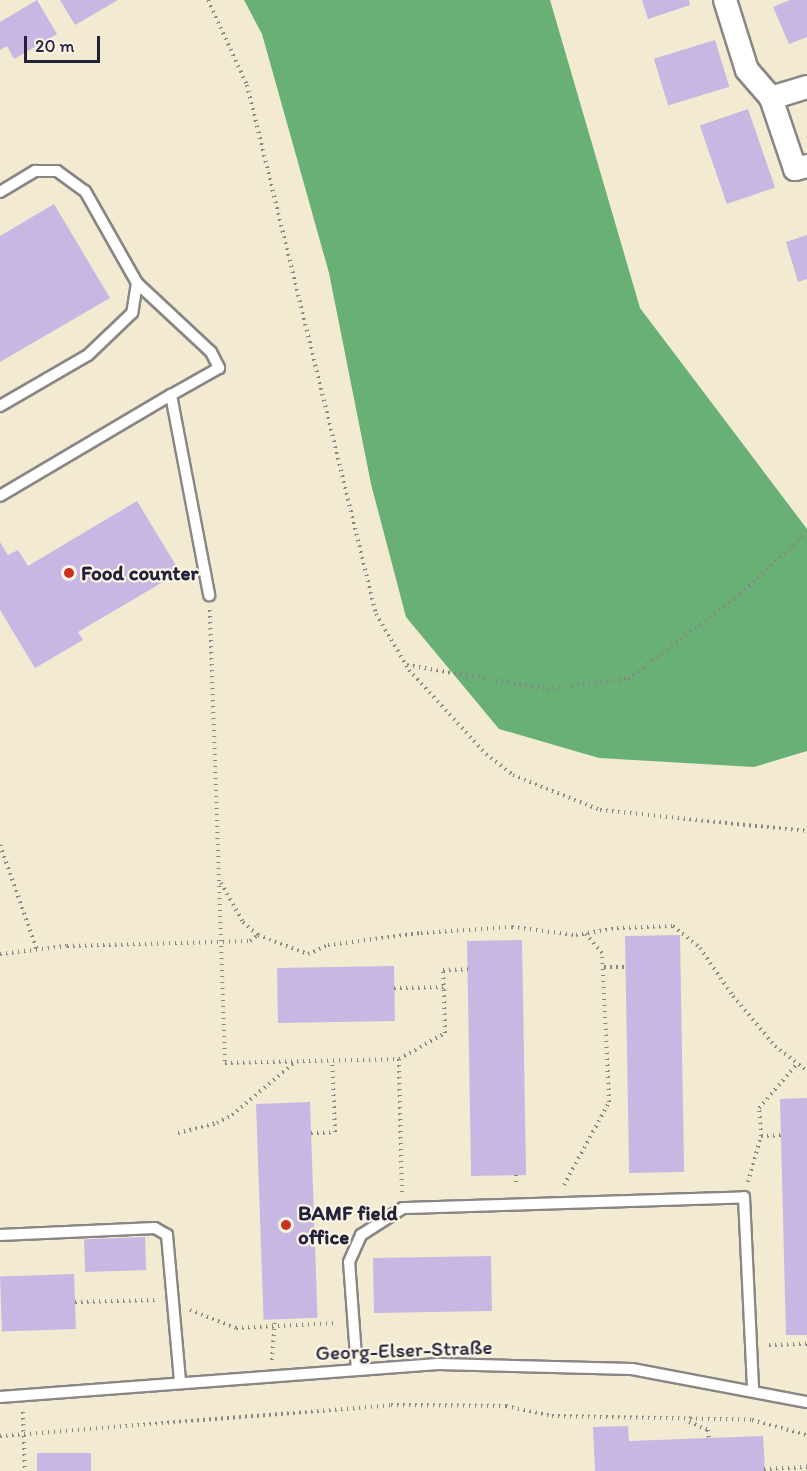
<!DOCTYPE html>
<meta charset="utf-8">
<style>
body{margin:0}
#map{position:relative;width:807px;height:1471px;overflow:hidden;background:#f3ebd1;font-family:Itim,sans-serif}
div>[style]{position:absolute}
.forest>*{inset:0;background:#68b076}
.building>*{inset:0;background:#c8b7e3;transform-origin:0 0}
.path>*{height:4px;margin-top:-2px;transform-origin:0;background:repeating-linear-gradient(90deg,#8a8686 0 1.5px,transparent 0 6px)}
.roads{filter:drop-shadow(2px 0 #8a8686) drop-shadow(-2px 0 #8a8686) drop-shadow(0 2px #8a8686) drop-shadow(0 -2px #8a8686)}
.lane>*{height:10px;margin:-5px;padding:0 5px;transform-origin:5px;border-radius:5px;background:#fff}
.street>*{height:22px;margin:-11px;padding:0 11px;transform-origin:11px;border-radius:11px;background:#fff}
.dots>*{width:16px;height:16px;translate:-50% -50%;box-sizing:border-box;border:3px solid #fcf5e5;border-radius:50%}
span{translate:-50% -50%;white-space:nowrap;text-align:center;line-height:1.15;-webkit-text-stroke:4.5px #fcf5e5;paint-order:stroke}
.poi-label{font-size:21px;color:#22223b;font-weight:700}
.left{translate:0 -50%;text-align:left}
.street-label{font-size:21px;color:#22223b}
.scale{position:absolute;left:24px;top:36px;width:76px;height:27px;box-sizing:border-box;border:3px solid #22223b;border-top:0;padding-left:8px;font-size:18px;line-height:21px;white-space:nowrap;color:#22223b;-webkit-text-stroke:4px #fcf5e5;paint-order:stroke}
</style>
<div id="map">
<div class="forest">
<div style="clip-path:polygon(244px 0,550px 0,640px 308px,807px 529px,807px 751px,754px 767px,599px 758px,499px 729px,406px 617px,371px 484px,329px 273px,262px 34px)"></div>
</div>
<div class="building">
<div style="clip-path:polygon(37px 0,57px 34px,14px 59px,7px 46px,0 50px,0 22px)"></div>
<div style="clip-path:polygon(60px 0,118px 0,75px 25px)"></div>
<div style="clip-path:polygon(642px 0,689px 0,690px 5px,648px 19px)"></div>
<div style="clip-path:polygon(790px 0,807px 0,807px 37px,789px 44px,773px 7px)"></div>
<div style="left:715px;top:40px;width:49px;height:64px;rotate:73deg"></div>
<div style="left:748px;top:109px;width:83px;height:51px;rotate:71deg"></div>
<div style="clip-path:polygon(54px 204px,110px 298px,0 362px,0 236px)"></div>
<div style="clip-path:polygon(807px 235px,807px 279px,798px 282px,786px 242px)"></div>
<div style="clip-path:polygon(137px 501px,180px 572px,78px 632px,83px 640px,35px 668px,0 610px,0 542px,8px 555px,18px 550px,28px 566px)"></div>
<div style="left:680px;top:935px;width:237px;height:55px;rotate:89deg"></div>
<div style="left:522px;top:940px;width:235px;height:55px;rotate:89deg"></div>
<div style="left:394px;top:966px;width:55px;height:117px;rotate:89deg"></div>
<div style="clip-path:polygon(807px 1098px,807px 1335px,786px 1335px,780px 1099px)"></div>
<div style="left:310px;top:1102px;width:216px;height:54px;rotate:88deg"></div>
<div style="left:145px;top:1237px;width:33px;height:61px;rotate:88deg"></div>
<div style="left:491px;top:1256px;width:55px;height:118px;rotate:89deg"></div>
<div style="left:74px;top:1274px;width:55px;height:74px;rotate:88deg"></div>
<div style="clip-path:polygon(628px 1426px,629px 1441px,763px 1436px,765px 1471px,595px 1471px,593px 1427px)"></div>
<div style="left:91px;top:1453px;width:18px;height:54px;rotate:90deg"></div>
</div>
<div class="path">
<div style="left:208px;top:0;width:94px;rotate:65.4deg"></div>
<div style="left:247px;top:85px;width:545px;rotate:76.3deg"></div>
<div style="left:376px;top:614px;width:65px;rotate:59.5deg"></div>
<div style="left:409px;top:670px;width:114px;rotate:47.5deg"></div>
<div style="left:486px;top:754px;width:34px;rotate:38deg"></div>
<div style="left:513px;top:775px;width:94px;rotate:21.9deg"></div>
<div style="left:600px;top:810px;width:208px;rotate:5.8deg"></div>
<div style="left:210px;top:610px;width:453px;rotate:88.1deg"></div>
<div style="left:225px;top:1063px;width:174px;rotate:-1.3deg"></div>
<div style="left:399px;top:1059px;width:133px;rotate:88.7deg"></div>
<div style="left:407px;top:665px;width:142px;rotate:9.7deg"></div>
<div style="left:547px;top:689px;width:82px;rotate:-7deg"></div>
<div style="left:628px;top:679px;width:141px;rotate:-37.2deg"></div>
<div style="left:740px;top:594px;width:91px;rotate:-42.3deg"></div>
<div style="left:0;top:845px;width:111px;rotate:70.6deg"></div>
<div style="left:221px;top:883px;width:45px;rotate:60.6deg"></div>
<div style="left:243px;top:922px;width:20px;rotate:41deg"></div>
<div style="left:258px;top:935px;width:53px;rotate:20.8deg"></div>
<div style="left:308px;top:954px;width:22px;rotate:-24deg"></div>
<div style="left:328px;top:945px;width:94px;rotate:-7.4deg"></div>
<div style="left:421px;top:933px;width:91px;rotate:-3.8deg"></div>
<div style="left:512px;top:927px;width:64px;rotate:7.1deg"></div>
<div style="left:576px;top:935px;width:42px;rotate:-9.7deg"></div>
<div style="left:617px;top:928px;width:56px;rotate:-2deg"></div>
<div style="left:673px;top:926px;width:35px;rotate:39deg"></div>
<div style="left:700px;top:948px;width:58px;rotate:55.5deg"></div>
<div style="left:733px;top:996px;width:65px;rotate:50deg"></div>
<div style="left:775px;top:1046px;width:41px;rotate:38deg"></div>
<div style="left:0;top:954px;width:67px;rotate:-6.8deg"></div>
<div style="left:67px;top:946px;width:183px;rotate:-1.6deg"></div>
<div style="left:250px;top:941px;width:10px;rotate:-37deg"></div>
<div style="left:604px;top:967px;width:21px"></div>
<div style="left:394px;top:988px;width:50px;rotate:-1.1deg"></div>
<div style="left:399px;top:1059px;width:53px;rotate:-29.5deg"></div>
<div style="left:445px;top:1033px;width:63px;rotate:-91.8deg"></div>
<div style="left:443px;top:970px;width:25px;rotate:-2deg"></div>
<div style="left:178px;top:1133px;width:40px;rotate:-14.4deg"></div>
<div style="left:217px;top:1123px;width:17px;rotate:-28deg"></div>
<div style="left:232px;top:1115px;width:82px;rotate:-40.1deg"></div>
<div style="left:311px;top:1133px;width:24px;rotate:-2deg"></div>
<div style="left:335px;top:1132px;width:72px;rotate:-92.4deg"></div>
<div style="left:761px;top:1136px;width:20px;rotate:-3deg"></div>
<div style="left:516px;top:1175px;width:12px;rotate:90deg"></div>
<div style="left:748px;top:1182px;width:48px;rotate:-74.2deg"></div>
<div style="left:761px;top:1136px;width:28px;rotate:-94deg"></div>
<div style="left:759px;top:1108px;width:58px;rotate:-49.2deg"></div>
<div style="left:564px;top:1185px;width:94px;rotate:-61.5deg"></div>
<div style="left:609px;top:1102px;width:149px;rotate:-92.7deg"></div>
<div style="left:602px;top:953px;width:25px;rotate:-130deg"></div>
<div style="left:75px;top:1302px;width:80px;rotate:-1.4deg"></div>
<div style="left:190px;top:1310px;width:49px;rotate:21.4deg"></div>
<div style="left:236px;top:1328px;width:101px;rotate:-2.8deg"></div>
<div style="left:769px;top:1345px;width:38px;rotate:-2deg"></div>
<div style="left:272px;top:1360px;width:41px;rotate:-85.8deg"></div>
<div style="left:23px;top:1412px;width:59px;rotate:88.1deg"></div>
<div style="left:691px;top:1417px;width:5px;rotate:112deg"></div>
<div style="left:689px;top:1422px;width:21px;rotate:23deg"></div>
<div style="left:708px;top:1430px;width:8px;rotate:83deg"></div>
<div style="left:0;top:1436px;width:392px;rotate:-4.5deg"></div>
<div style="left:391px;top:1405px;width:115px;rotate:0.5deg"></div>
<div style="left:506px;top:1406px;width:47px;rotate:12.3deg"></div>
<div style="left:552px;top:1416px;width:200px;rotate:1.1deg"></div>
<div style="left:752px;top:1420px;width:57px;rotate:15.3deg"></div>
<div style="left:764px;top:1469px;width:43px;rotate:-2.7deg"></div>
</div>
<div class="roads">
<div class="lane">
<div style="left:0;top:192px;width:41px;rotate:-31deg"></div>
<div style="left:35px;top:171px;width:22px"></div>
<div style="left:57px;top:171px;width:34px;rotate:36deg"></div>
<div style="left:85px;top:191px;width:106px;rotate:60.5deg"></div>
<div style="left:137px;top:283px;width:30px;rotate:99deg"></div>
<div style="left:132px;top:313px;width:61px;rotate:136.3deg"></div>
<div style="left:88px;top:355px;width:102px;rotate:149.9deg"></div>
<div style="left:137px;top:283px;width:101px;rotate:43deg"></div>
<div style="left:211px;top:352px;width:18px;rotate:63deg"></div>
<div style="left:219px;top:368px;width:55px;rotate:150.6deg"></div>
<div style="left:0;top:496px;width:199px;rotate:-30.6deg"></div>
<div style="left:171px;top:395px;width:204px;rotate:79.2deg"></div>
<div style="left:0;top:1235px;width:155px;rotate:-2.6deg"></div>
<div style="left:155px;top:1228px;width:14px;rotate:30deg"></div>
<div style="left:167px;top:1235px;width:148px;rotate:84.9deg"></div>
<div style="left:357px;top:1370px;width:108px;rotate:-94.2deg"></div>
<div style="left:349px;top:1262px;width:30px;rotate:-66deg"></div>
<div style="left:361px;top:1235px;width:50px;rotate:-32.7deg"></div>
<div style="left:403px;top:1208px;width:341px;rotate:-1.8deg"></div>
<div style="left:744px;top:1197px;width:193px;rotate:87.3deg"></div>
<div style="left:0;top:1397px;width:439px;rotate:-4.3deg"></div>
<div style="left:438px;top:1364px;width:194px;rotate:1.5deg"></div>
<div style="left:632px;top:1369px;width:178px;rotate:10.7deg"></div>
</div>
<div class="street">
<div style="left:725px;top:0;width:73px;rotate:72.6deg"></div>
<div style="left:747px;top:70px;width:37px;rotate:49deg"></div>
<div style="left:807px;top:87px;width:38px;rotate:163deg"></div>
<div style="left:771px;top:98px;width:75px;rotate:71.3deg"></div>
<div style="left:795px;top:169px;width:12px;rotate:-14deg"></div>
</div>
</div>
<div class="dots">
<div style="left:69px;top:573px;background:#c8321e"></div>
<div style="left:286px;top:1225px;background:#c8321e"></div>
</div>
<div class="poi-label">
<span class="left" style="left:81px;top:573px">Food counter</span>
<span class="left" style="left:298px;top:1225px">BAMF field<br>office</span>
</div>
<div class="street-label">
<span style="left:404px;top:1350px;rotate:-2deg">Georg-Elser-Straße</span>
</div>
<div class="scale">20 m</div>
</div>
